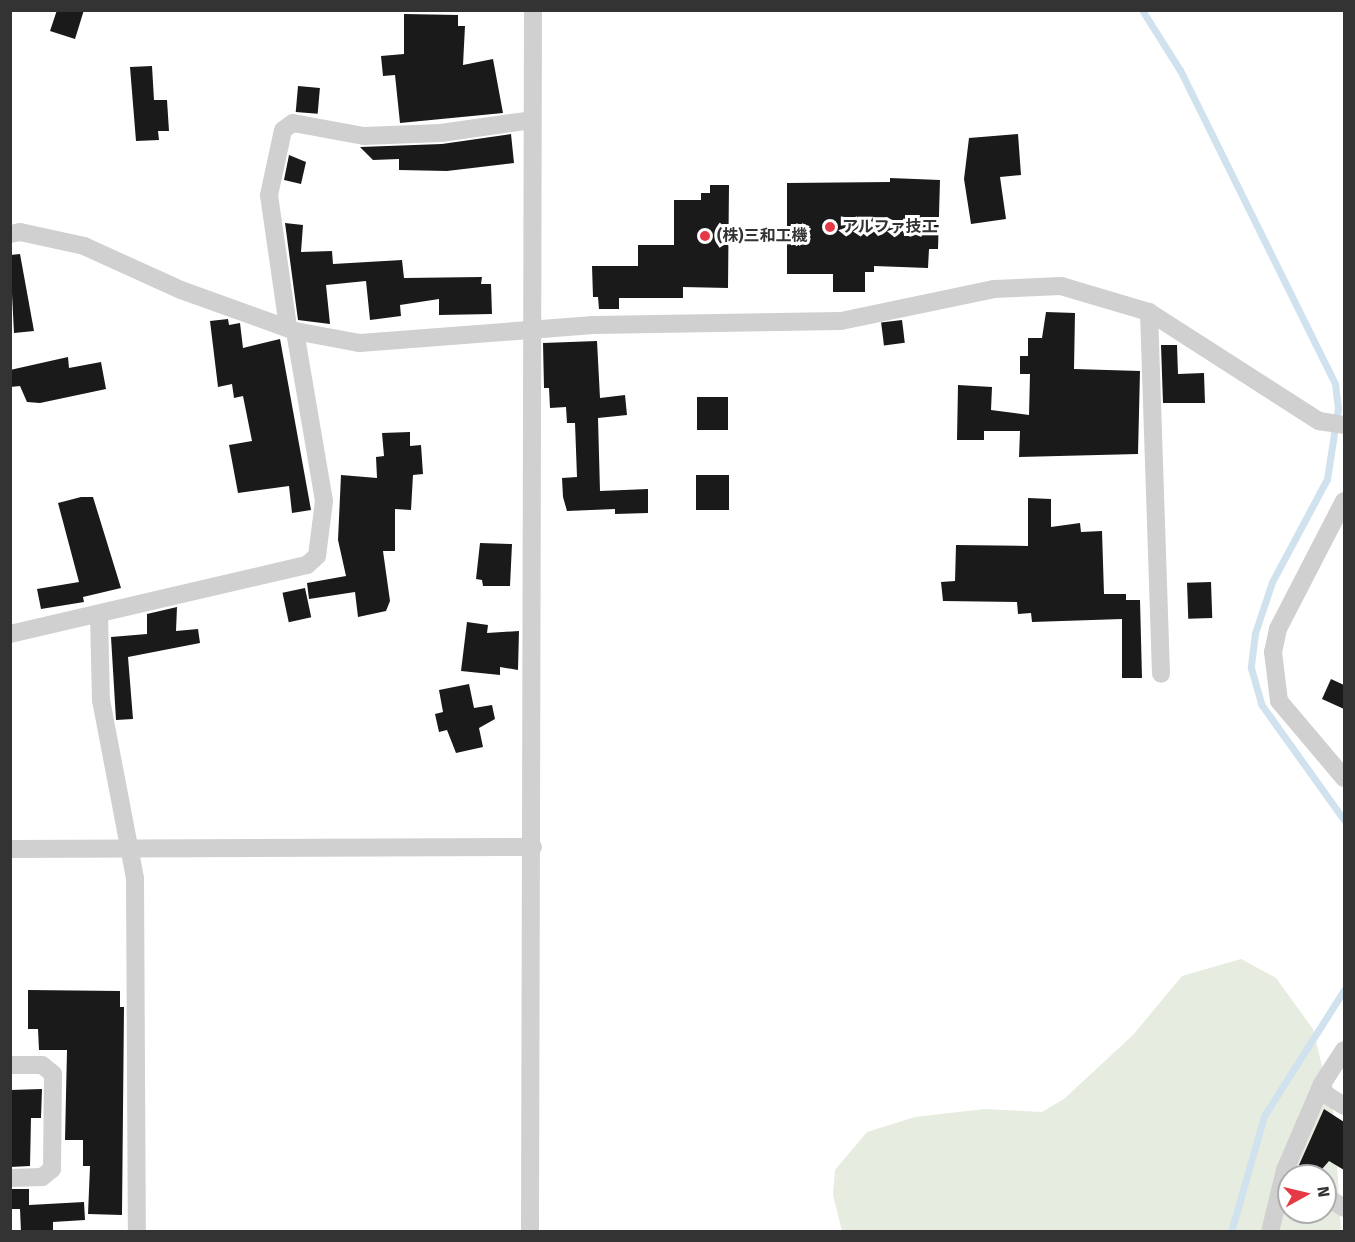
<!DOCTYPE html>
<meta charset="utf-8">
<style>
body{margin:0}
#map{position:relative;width:1355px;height:1242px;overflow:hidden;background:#fff;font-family:"Fira Sans","Noto Sans JP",sans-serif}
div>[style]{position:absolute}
.green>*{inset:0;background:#e6ecdf}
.stream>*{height:7px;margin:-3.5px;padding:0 3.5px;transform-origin:3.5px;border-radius:3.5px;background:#cfe2ee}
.building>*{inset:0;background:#1a1a1a;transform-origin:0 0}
.street>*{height:18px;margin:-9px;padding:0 9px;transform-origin:9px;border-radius:9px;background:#d0d0d0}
.dots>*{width:16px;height:16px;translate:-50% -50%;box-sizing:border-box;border:3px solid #fff;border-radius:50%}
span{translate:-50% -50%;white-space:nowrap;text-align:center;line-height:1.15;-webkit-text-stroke:6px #fff;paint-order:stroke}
.poi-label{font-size:16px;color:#333;font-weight:700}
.left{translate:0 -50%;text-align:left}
.frame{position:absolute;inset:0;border:12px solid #333;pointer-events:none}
.north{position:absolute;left:1277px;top:1164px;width:60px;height:60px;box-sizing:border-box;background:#fff;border:2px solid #adadad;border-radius:50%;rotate:82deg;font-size:16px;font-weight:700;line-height:24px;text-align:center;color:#333}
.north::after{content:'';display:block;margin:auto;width:21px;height:27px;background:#e63946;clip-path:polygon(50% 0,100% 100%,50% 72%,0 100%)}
</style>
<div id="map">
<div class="green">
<div style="clip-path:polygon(evenodd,1241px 959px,1276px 978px,1313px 1029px,1334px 1115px,1341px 1231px,842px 1231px,833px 1195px,835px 1170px,867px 1132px,915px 1117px,985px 1109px,1042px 1112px,1064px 1099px,1133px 1035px,1182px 976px,1241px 959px,1289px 1176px,1325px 1176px,1325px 1212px,1289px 1212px,1289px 1176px)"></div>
</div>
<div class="stream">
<div style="left:1142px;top:10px;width:71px;rotate:57.7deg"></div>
<div style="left:1180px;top:70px;width:350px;rotate:63.7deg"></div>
<div style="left:1335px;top:384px;width:24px;rotate:83deg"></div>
<div style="left:1338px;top:408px;width:72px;rotate:98.8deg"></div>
<div style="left:1327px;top:479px;width:117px;rotate:118.1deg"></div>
<div style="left:1272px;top:582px;width:54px;rotate:108.4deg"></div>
<div style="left:1255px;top:633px;width:35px;rotate:97deg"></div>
<div style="left:1251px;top:668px;width:37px;rotate:74deg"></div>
<div style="left:1261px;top:704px;width:143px;rotate:54.4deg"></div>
<div style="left:1231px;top:1232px;width:121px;rotate:-74.1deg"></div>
<div style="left:1264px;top:1116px;width:149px;rotate:-57.6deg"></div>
</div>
<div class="building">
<div style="clip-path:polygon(57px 10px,84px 10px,75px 39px,50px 31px)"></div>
<div style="clip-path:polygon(404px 14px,458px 15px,458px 26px,465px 26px,463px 65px,493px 59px,503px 113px,400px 123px,395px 75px,383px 76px,381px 56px,404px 54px)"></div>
<div style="clip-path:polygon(152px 66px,154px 100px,167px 100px,169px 131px,158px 131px,159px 140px,136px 141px,130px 67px)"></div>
<div style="left:298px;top:86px;width:22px;height:26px;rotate:5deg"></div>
<div style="clip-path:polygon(511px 134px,514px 163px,447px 171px,399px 170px,399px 159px,373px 160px,360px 147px,442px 144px)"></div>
<div style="clip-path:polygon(1018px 134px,1021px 175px,1000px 177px,1006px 219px,971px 224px,964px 179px,969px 138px)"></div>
<div style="clip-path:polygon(289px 155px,306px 162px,301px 184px,284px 180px)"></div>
<div style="clip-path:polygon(890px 178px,940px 180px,938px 249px,929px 249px,928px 268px,874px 266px,874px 272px,865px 272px,865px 292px,833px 292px,833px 274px,787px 274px,787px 183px,890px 182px)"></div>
<div style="clip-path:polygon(710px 185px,729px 185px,728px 288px,683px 287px,683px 298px,619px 298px,619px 309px,599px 309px,598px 297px,593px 297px,592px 266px,638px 266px,638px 245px,674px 245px,674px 200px,701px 200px,701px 193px,710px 193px)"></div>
<div style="clip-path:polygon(285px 223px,303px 225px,301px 252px,332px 251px,333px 264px,402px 260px,404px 278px,482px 277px,481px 284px,491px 284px,492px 314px,439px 315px,439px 299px,400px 305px,401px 316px,370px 320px,366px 281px,326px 285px,330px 324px,298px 320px)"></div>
<div style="clip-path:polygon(20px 254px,34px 331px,14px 333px,10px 255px)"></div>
<div style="clip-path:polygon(1046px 312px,1075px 313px,1074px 369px,1140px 371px,1138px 454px,1019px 457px,1020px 431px,984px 431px,984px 440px,957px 440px,958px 385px,992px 387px,991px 410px,1029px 415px,1030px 374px,1020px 374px,1020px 356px,1028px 356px,1028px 338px,1042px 338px)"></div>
<div style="clip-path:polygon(228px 319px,229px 325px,240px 323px,243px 348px,280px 339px,311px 510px,292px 513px,289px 486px,238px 493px,229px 445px,252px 441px,243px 396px,234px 398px,232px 384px,218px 387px,210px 321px)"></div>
<div style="left:902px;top:320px;width:23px;height:21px;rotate:83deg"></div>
<div style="clip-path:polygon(597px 341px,600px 398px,625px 395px,627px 415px,598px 418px,600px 491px,648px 489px,648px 513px,615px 514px,615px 509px,567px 511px,563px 497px,562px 478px,577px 477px,575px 423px,567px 423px,566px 407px,550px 408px,549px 388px,544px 388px,543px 343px)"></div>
<div style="clip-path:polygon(1161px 345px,1177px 345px,1178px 374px,1204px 373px,1205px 403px,1163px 403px)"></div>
<div style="clip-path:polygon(68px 357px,69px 368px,101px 362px,106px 389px,40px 403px,27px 402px,20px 386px,10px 387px,10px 370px)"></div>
<div style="left:697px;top:397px;width:31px;height:33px"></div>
<div style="clip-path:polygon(410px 432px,410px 446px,421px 445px,423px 474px,413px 475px,411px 510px,395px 509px,395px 551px,383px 551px,390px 601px,386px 611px,358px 617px,355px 592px,309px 599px,307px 583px,346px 576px,338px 540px,341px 475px,377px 478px,376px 457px,384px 456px,382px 433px)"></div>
<div style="left:696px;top:475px;width:33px;height:35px"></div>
<div style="clip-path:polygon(81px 497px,93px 497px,121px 588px,83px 597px,84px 602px,41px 609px,37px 589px,79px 582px,58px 503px)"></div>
<div style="clip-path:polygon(1028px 498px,1051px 499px,1051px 527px,1080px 523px,1081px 532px,1102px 531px,1104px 594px,1126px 594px,1126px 600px,1140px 600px,1142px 678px,1122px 678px,1122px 619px,1032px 622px,1031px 613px,1018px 614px,1017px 602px,943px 601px,941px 582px,955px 581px,956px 545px,1028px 546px)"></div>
<div style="clip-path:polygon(480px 543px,512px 544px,510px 586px,483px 586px,482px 580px,476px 579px)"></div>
<div style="left:1211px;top:582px;width:36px;height:24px;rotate:88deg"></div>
<div style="left:305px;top:588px;width:30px;height:23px;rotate:78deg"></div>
<div style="clip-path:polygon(177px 607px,176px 631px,198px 629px,200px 643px,128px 657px,133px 719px,116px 720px,111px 637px,147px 634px,147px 614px)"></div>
<div style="clip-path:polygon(467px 622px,488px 625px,487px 633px,519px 631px,518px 670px,500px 667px,500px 675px,461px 671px)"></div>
<div style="clip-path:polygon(1331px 679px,1344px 685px,1344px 709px,1322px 699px)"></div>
<div style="clip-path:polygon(469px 684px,474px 708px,492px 705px,495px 719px,479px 728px,483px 747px,456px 753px,447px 730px,439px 732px,435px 714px,443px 712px,439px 690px)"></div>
<div style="clip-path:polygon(28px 990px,120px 991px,120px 1007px,124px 1007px,122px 1215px,88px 1214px,90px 1166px,83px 1166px,83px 1140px,65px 1140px,67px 1050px,39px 1050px,38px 1029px,28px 1029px)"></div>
<div style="clip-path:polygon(42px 1089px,41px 1118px,31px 1118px,30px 1166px,10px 1167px,10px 1090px)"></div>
<div style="clip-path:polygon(1324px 1109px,1344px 1122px,1344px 1170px,1329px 1161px,1316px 1176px,1299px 1165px)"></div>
<div style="clip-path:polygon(11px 1189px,29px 1189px,29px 1205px,84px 1202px,85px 1220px,53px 1222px,53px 1232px,21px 1232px,20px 1209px,11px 1209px)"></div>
</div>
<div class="street">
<div style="left:10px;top:234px;width:10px;rotate:-11deg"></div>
<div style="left:20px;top:232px;width:66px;rotate:12.3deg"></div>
<div style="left:84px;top:246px;width:107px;rotate:24.4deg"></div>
<div style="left:181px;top:290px;width:121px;rotate:19.8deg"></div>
<div style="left:295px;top:331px;width:66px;rotate:10.5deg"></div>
<div style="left:360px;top:343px;width:234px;rotate:-4.4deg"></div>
<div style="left:593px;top:325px;width:248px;rotate:-0.9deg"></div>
<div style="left:841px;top:321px;width:156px;rotate:-11.8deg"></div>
<div style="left:994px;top:289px;width:67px;rotate:-2.6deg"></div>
<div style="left:1061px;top:286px;width:92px;rotate:16.5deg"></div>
<div style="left:1149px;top:312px;width:202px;rotate:32.7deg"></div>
<div style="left:1319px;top:421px;width:25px;rotate:9deg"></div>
<div style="left:1149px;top:312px;width:362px;rotate:88.1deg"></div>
<div style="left:288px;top:327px;width:133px;rotate:-98.2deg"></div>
<div style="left:269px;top:195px;width:66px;rotate:-77.8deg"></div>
<div style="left:283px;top:130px;width:12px;rotate:-35deg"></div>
<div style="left:293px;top:123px;width:72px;rotate:10.4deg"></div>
<div style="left:364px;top:136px;width:77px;rotate:-2.2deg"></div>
<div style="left:441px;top:133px;width:92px;rotate:-8.1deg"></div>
<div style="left:1344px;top:501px;width:144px;rotate:117.3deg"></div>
<div style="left:1278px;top:629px;width:24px;rotate:102deg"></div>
<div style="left:1273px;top:652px;width:49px;rotate:83deg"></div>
<div style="left:1279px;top:701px;width:101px;rotate:49.8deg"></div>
<div style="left:99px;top:614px;width:86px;rotate:88.7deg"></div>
<div style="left:101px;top:700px;width:182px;rotate:79.2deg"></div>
<div style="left:135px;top:879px;width:353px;rotate:89.7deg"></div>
<div style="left:10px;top:634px;width:305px;rotate:-13.1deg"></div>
<div style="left:307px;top:565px;width:13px;rotate:-42deg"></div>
<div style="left:317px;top:556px;width:55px;rotate:-82.7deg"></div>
<div style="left:324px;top:501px;width:172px;rotate:-99.7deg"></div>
<div style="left:10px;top:849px;width:523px;rotate:-0.22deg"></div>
<div style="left:10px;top:1065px;width:32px"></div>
<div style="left:42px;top:1065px;width:14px;rotate:39deg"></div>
<div style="left:53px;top:1074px;width:95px;rotate:90.6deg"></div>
<div style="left:52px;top:1169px;width:13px;rotate:141deg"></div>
<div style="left:42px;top:1177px;width:32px;rotate:178deg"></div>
<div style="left:1322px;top:1084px;width:10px;rotate:73deg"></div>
<div style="left:1325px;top:1094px;width:22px;rotate:32deg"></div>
<div style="left:1325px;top:1196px;width:22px;rotate:32deg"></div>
<div style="left:530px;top:1232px;width:1222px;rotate:-89.86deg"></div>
<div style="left:1270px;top:1232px;width:64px;rotate:-76.4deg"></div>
<div style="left:1285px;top:1170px;width:94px;rotate:-66.7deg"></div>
<div style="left:1322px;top:1084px;width:40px;rotate:-57.1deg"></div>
</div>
<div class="dots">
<div style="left:830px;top:227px;background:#e63946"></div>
<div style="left:705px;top:236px;background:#e63946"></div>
</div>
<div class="poi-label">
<span class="left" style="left:842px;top:227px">アルファ技工</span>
<span class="left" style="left:717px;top:236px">(株)三和工機</span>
</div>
<div class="frame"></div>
<div class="north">N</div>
</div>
